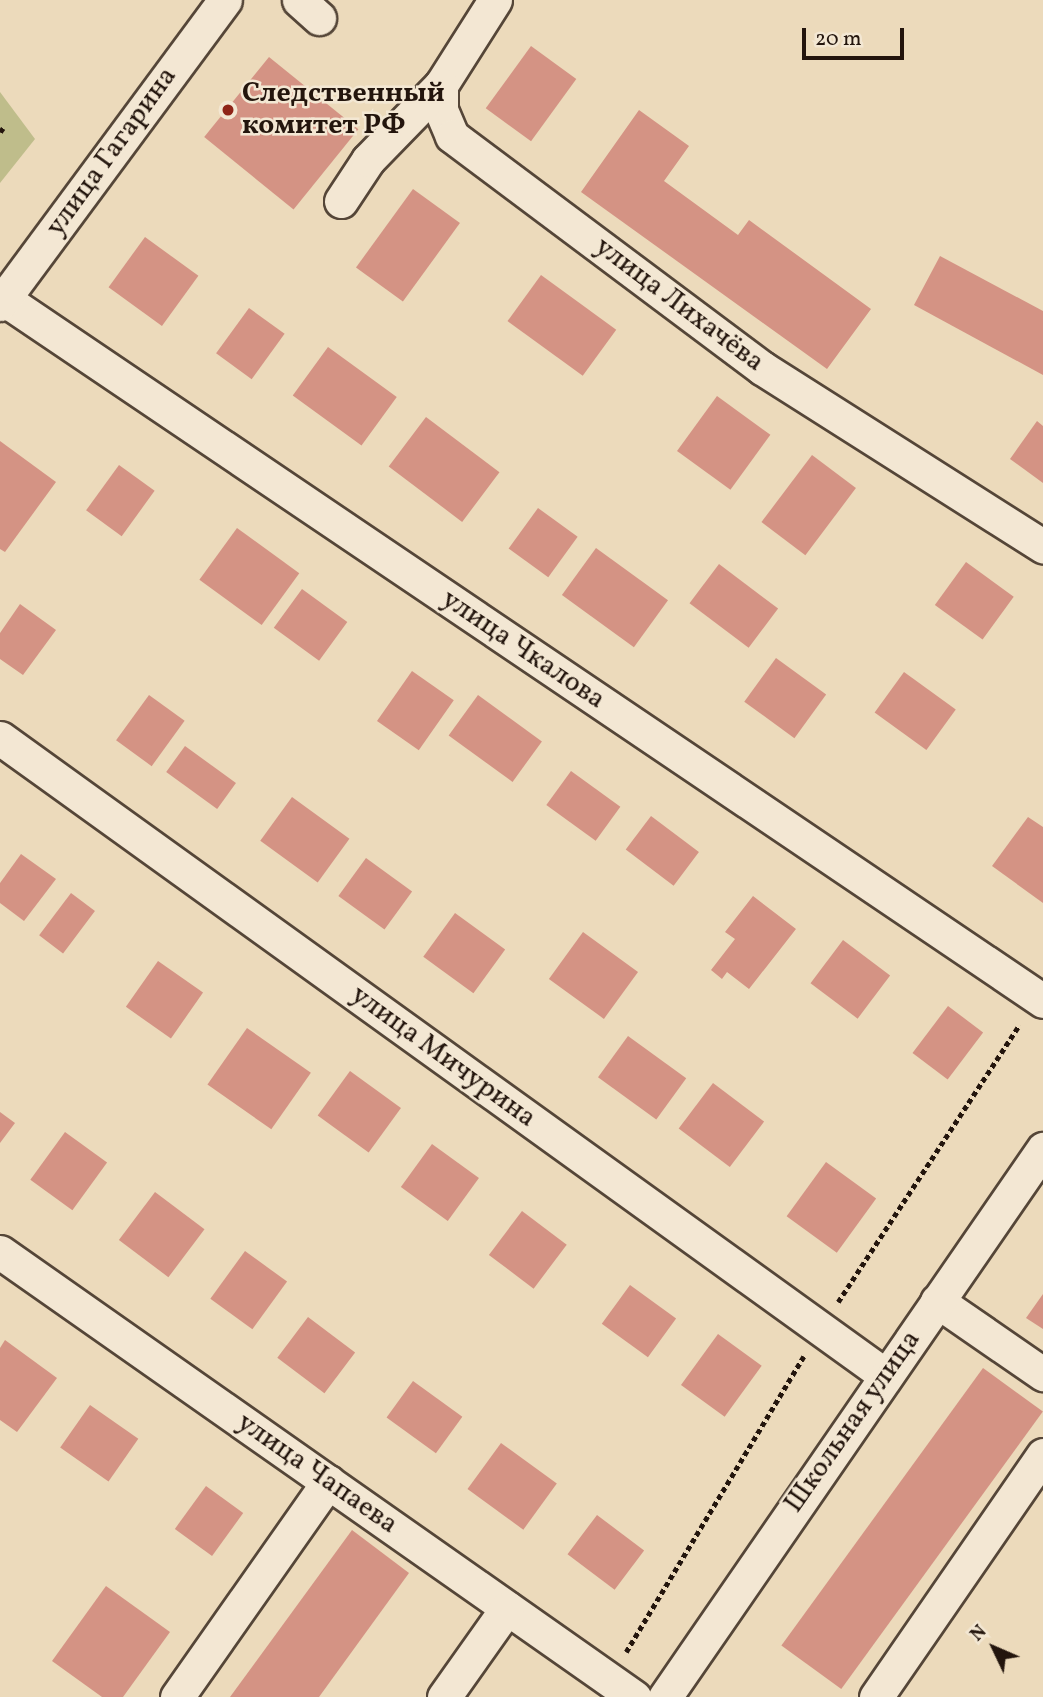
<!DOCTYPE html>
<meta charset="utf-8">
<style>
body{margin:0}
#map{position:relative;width:1043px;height:1697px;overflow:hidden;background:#ecdabb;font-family:Vollkorn,serif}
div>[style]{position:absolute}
.green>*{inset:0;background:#bfbd8b}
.building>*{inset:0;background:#d49384;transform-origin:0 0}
.path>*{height:4.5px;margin-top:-2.25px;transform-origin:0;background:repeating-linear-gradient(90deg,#23150d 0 5px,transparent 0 8.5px)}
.roads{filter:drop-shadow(2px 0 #554638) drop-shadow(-2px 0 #554638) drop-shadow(0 2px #554638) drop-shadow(0 -2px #554638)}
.minor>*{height:33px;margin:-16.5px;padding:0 16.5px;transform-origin:16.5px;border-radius:16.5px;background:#f3e7d3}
.dots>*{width:19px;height:19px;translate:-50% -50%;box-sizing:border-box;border:4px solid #f3e7d3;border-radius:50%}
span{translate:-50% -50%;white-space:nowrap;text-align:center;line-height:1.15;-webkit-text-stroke:5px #f3e7d3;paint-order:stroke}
.poi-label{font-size:28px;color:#23150d;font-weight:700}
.left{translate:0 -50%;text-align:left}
.street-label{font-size:28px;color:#23150d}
.north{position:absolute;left:959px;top:1613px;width:70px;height:70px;-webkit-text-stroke:5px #f3e7d3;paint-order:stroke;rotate:314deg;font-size:19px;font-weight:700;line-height:28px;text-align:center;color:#23150d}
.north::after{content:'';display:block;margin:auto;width:24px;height:32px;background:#23150d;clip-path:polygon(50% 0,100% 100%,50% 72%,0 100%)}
.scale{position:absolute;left:802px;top:28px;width:102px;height:32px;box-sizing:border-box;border:4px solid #23150d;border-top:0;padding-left:9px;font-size:21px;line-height:24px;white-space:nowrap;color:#23150d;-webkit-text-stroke:5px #f3e7d3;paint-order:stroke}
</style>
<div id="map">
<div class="green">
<div style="clip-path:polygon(0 92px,35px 139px,0 183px)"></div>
</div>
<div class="building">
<div style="left:531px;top:46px;width:56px;height:77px;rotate:36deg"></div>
<div style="left:269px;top:57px;width:115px;height:103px;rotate:39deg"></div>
<div style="clip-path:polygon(639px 110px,689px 146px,664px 181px,738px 235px,749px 220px,871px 309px,827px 369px,581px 192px)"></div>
<div style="left:413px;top:189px;width:58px;height:97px;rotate:36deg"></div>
<div style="left:145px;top:237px;width:66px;height:62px;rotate:36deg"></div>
<div style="clip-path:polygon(940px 256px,1043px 311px,1043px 375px,914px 305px)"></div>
<div style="left:541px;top:275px;width:93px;height:57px;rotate:36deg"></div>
<div style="left:249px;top:308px;width:44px;height:56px;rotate:36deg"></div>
<div style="left:328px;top:347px;width:85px;height:60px;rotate:36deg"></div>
<div style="left:717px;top:396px;width:66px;height:68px;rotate:36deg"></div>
<div style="left:426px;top:417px;width:92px;height:62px;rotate:37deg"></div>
<div style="clip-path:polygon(1037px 421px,1043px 426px,1043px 483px,1010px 459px)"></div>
<div style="clip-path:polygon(0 441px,56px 482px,5px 552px,0 549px)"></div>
<div style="left:812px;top:455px;width:55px;height:84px;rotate:37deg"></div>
<div style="left:119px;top:465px;width:44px;height:56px;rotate:36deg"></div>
<div style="left:538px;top:508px;width:49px;height:50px;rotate:36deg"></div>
<div style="left:237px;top:528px;width:77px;height:64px;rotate:36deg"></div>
<div style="left:596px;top:548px;width:89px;height:58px;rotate:36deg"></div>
<div style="left:966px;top:562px;width:59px;height:53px;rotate:36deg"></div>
<div style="left:719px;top:564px;width:74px;height:49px;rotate:37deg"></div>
<div style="left:302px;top:589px;width:56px;height:48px;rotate:36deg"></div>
<div style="clip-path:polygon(20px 604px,56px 630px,23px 675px,0 659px,0 633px)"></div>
<div style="left:776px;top:658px;width:62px;height:54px;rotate:36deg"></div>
<div style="left:412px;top:671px;width:51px;height:61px;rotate:35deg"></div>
<div style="left:904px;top:672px;width:64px;height:50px;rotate:36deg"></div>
<div style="left:149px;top:695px;width:44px;height:56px;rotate:36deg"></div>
<div style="left:478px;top:695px;width:79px;height:50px;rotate:36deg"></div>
<div style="left:185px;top:746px;width:63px;height:32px;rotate:36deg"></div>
<div style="left:571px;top:771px;width:61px;height:42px;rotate:36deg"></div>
<div style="left:292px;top:797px;width:71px;height:54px;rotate:36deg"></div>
<div style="left:651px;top:816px;width:60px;height:42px;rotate:37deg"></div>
<div style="clip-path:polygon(1028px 817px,1043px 827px,1043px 903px,992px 866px)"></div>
<div style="clip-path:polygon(21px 854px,56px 879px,24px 921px,0 903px,0 883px)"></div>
<div style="left:366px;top:858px;width:57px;height:47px;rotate:36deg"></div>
<div style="left:71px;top:893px;width:30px;height:53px;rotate:37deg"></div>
<div style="clip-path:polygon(753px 896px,796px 929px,749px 989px,727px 972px,722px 979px,711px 970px,735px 939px,725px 932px)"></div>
<div style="left:455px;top:913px;width:62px;height:54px;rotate:36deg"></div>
<div style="left:583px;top:932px;width:68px;height:58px;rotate:36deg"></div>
<div style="left:843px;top:940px;width:59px;height:54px;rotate:37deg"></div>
<div style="left:158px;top:961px;width:55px;height:56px;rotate:35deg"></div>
<div style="left:948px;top:1006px;width:44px;height:59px;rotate:37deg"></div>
<div style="left:247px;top:1028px;width:78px;height:69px;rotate:35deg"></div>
<div style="left:628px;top:1036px;width:72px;height:51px;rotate:36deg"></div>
<div style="left:350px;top:1071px;width:63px;height:55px;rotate:36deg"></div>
<div style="left:713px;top:1083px;width:64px;height:57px;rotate:37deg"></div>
<div style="clip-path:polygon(0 1112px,15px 1123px,0 1143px)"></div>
<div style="left:65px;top:1132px;width:52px;height:59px;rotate:36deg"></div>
<div style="left:432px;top:1144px;width:58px;height:53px;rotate:36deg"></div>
<div style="left:826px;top:1162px;width:62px;height:67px;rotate:36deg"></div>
<div style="left:155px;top:1192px;width:62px;height:60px;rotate:37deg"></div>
<div style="left:522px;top:1211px;width:56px;height:55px;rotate:37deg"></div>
<div style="left:245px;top:1251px;width:52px;height:59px;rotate:36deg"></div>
<div style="left:630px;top:1285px;width:57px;height:48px;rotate:36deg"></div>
<div style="clip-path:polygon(1043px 1294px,1043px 1329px,1026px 1318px)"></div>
<div style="left:308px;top:1317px;width:59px;height:51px;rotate:37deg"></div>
<div style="left:718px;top:1334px;width:54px;height:63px;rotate:36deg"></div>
<div style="clip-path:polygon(5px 1340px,57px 1378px,17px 1432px,0 1420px,0 1348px)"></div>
<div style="left:983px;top:1368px;width:74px;height:343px;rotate:36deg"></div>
<div style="left:413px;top:1381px;width:61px;height:45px;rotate:36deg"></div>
<div style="left:90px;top:1405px;width:59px;height:52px;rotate:35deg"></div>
<div style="left:501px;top:1443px;width:69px;height:57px;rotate:36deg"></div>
<div style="left:206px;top:1486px;width:46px;height:53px;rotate:36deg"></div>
<div style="left:597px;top:1515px;width:59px;height:49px;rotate:37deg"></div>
<div style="clip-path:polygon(352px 1530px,409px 1573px,319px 1697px,230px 1697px)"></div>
<div style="clip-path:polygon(106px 1586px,170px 1632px,123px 1697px,102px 1697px,52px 1661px)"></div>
</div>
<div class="path">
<div style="left:0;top:132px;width:5px;rotate:-53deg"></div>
<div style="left:838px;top:1302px;width:331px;rotate:-56.8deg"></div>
<div style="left:626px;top:1652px;width:345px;rotate:-59deg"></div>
</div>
<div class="roads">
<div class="minor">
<div style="left:299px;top:0;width:27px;rotate:42deg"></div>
<div style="left:495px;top:0;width:101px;rotate:122.4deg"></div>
<div style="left:441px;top:85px;width:25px;rotate:90deg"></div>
<div style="left:441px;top:110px;width:28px;rotate:67deg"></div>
<div style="left:452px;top:136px;width:387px;rotate:36.8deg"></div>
<div style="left:762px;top:368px;width:333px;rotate:32.4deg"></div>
<div style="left:341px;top:201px;width:49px;rotate:-56.6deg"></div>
<div style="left:368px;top:160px;width:105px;rotate:-45.8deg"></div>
<div style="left:4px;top:299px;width:1254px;rotate:34.04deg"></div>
<div style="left:0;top:304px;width:378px;rotate:-53.5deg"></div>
<div style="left:0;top:738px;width:1090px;rotate:35.75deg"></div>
<div style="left:0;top:1252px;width:775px;rotate:35.06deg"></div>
<div style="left:937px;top:1301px;width:129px;rotate:34.6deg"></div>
<div style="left:177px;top:1697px;width:263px;rotate:-54.9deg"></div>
<div style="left:444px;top:1697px;width:109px;rotate:-54.7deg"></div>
<div style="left:665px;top:1697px;width:666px;rotate:-55.4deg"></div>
<div style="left:876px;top:1697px;width:294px;rotate:-55.4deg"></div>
</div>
</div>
<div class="dots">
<div style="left:228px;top:110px;background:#8f2418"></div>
</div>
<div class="poi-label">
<span class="left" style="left:242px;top:110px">Следственный<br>комитет РФ</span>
</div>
<div class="street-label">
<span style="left:112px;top:152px;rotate:-54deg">улица Гагарина</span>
<span style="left:679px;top:305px;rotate:37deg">улица Лихачёва</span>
<span style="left:523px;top:650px;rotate:34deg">улица Чкалова</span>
<span style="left:443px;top:1057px;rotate:36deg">улица Мичурина</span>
<span style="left:853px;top:1422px;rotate:-55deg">Школьная улица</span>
<span style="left:317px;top:1474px;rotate:35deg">улица Чапаева</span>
</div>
<div class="north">N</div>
<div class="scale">20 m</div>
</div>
